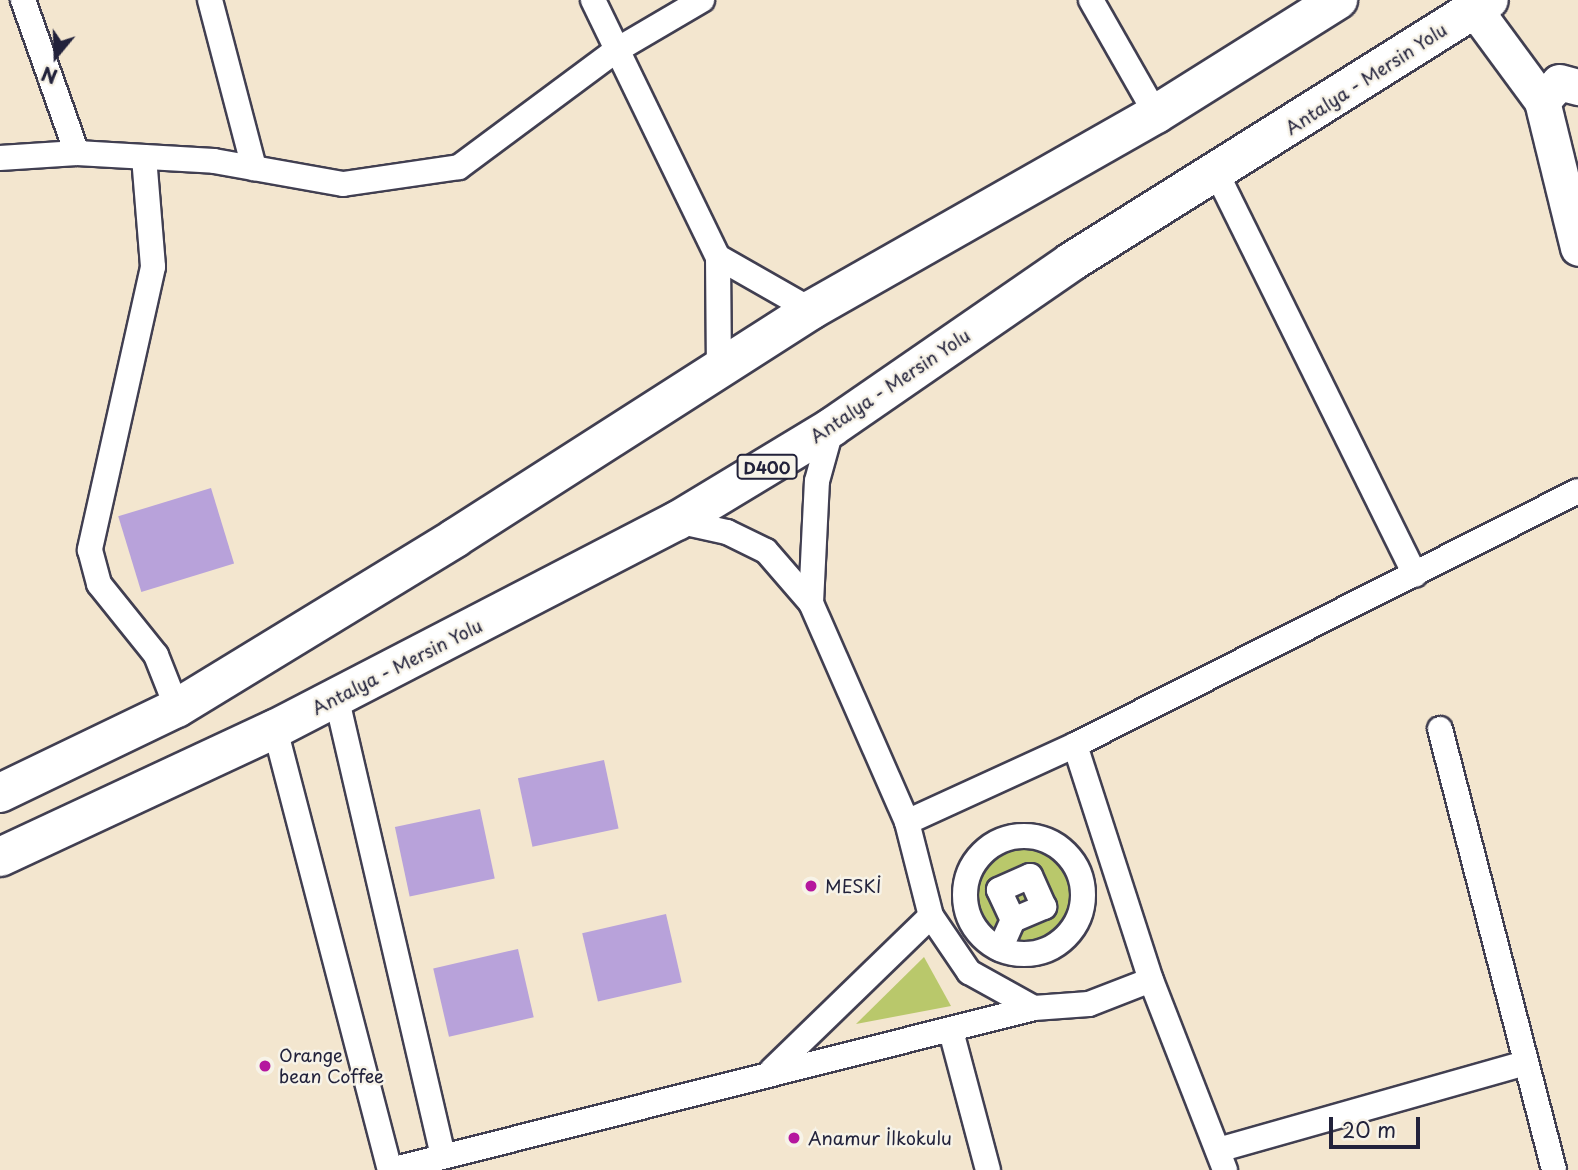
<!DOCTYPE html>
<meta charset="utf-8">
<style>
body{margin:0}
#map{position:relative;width:1578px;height:1170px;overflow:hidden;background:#f3e6cf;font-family:"Playpen Sans",sans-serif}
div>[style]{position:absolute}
.green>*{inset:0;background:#b9c86b}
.round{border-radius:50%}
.building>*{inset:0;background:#b8a2da;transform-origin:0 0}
.roads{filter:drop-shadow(2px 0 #413f51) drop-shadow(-2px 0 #413f51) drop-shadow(0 2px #413f51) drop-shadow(0 -2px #413f51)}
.street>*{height:24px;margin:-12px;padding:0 12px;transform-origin:12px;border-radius:12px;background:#fff}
.street>.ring{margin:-12px;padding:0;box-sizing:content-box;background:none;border:24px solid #fff;border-radius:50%}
.secondary>*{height:35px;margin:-17.5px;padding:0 17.5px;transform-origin:17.5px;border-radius:17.5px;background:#fff}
.highway>*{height:38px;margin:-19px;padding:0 19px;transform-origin:19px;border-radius:19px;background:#fff}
.dots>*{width:19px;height:19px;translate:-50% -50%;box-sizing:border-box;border:4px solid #f7f3e8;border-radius:50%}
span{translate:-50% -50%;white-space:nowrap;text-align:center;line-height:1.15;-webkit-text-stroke:5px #f7f3e8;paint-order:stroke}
.shield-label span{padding:2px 5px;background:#f7f3e8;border:2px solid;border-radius:5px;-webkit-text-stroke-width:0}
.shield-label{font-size:16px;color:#22223b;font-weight:700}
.street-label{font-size:18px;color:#22223b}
.poi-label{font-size:18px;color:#22223b}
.left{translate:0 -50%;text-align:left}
.north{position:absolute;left:21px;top:21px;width:70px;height:70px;-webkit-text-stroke:5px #f7f3e8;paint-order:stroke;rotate:199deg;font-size:19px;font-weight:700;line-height:28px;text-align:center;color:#22223b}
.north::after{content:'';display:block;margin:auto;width:24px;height:32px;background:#22223b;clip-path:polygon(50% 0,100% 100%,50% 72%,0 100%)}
.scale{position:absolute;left:1329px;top:1117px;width:91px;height:32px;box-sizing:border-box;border:4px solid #22223b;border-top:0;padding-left:9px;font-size:21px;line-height:24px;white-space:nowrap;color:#22223b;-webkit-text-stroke:5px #f7f3e8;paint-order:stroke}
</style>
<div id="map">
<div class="green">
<div class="round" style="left:973px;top:845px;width:102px;height:102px"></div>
<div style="clip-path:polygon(924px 957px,951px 1006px,856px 1024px)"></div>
</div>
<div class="building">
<div style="left:211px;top:488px;width:79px;height:97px;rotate:73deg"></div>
<div style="left:604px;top:760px;width:70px;height:88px;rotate:78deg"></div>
<div style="left:480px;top:809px;width:71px;height:87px;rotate:78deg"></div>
<div style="left:666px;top:914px;width:70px;height:86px;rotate:77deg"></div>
<div style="left:518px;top:949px;width:70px;height:87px;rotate:77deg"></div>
</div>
<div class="roads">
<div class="street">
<div style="left:23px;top:0;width:162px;rotate:70.6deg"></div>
<div style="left:210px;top:0;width:174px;rotate:75.3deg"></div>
<div style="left:593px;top:0;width:286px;rotate:64.1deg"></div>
<div style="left:718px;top:257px;width:112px;rotate:89.5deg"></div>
<div style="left:1091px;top:0;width:131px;rotate:60.3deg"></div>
<div style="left:144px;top:157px;width:110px;rotate:85.3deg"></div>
<div style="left:153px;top:267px;width:290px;rotate:102.6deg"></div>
<div style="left:90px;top:550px;width:35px;rotate:75deg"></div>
<div style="left:99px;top:584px;width:91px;rotate:51.2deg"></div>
<div style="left:156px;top:655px;width:57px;rotate:68.4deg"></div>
<div style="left:0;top:158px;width:77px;rotate:-3.7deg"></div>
<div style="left:77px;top:153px;width:137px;rotate:3.3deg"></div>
<div style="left:214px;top:161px;width:131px;rotate:10.1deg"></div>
<div style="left:343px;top:184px;width:117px;rotate:-8.3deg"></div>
<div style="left:459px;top:167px;width:194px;rotate:-36.6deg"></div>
<div style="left:615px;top:51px;width:101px;rotate:-30.4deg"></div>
<div style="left:1217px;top:174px;width:447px;rotate:63.7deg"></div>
<div style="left:718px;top:257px;width:107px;rotate:29.7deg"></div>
<div style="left:677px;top:521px;width:51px;rotate:12.4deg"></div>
<div style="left:727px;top:532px;width:43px;rotate:26deg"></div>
<div style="left:766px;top:551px;width:69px;rotate:49.1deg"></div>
<div style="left:811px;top:603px;width:239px;rotate:66.3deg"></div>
<div style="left:907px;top:822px;width:97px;rotate:75.7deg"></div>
<div style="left:931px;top:916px;width:68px;rotate:55.8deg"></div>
<div style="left:969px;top:972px;width:74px;rotate:29deg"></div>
<div style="left:1034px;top:1008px;width:55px;rotate:-4.2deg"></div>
<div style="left:1089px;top:1004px;width:66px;rotate:-21.2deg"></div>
<div style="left:811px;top:603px;width:122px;rotate:-87.2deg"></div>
<div style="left:817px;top:481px;width:56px;rotate:-74.5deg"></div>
<div style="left:336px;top:696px;width:472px;rotate:76.9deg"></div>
<div style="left:275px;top:729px;width:456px;rotate:75.4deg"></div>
<div style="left:1440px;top:729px;width:455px;rotate:75.5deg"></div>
<div style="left:1075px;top:745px;width:247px;rotate:72.1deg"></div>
<div style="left:1151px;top:980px;width:204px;rotate:68.7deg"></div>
<div style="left:907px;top:822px;width:185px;rotate:-24.6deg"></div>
<div style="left:1075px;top:745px;width:563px;rotate:-26.79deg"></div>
<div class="ring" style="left:965px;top:836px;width:94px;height:94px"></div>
<div style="left:1000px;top:949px;width:32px;rotate:-66deg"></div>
<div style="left:1013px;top:920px;width:34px;rotate:-23deg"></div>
<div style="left:1044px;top:907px;width:34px;rotate:-114deg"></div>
<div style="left:1030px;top:876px;width:34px;rotate:156deg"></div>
<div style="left:999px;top:890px;width:33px;rotate:65deg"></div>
<div style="left:951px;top:1031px;width:144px;rotate:75.1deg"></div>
<div style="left:772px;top:1070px;width:221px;rotate:-44.1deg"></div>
<div style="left:1218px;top:1150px;width:319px;rotate:-15.8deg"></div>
<div style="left:391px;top:1170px;width:663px;rotate:-14.14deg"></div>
</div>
<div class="secondary">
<div style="left:1475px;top:10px;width:113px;rotate:53.6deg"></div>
<div style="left:1542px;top:101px;width:151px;rotate:76.2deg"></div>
<div style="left:1542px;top:101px;width:25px;rotate:-48deg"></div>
<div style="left:1559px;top:82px;width:20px;rotate:15deg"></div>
</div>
<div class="highway">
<div style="left:0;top:793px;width:196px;rotate:-25.7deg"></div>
<div style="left:177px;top:708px;width:326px;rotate:-31.4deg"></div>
<div style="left:455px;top:538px;width:423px;rotate:-32.6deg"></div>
<div style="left:811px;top:310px;width:397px;rotate:-29.6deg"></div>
<div style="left:1156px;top:114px;width:215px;rotate:-32.1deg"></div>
<div style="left:0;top:857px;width:303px;rotate:-25deg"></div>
<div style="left:275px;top:729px;width:453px;rotate:-27.4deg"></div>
<div style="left:677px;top:521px;width:181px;rotate:-31.2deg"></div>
<div style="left:832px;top:427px;width:290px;rotate:-34.6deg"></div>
<div style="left:1071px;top:262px;width:493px;rotate:-32.1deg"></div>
</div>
</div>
<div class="dots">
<div style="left:811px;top:886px;background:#b5179e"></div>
<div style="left:265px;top:1066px;background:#b5179e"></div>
<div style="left:794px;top:1138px;background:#b5179e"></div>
</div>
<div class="shield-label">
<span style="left:767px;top:467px">D400</span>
</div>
<div class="street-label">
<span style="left:1366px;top:79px;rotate:-33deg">Antalya - Mersin Yolu</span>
<span style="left:890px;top:386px;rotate:-34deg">Antalya - Mersin Yolu</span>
<span style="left:397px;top:667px;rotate:-27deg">Antalya - Mersin Yolu</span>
</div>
<div class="poi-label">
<span class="left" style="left:825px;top:886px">MESKİ</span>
<span class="left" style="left:279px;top:1066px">Orange<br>bean Coffee</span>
<span class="left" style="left:808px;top:1138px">Anamur İlkokulu</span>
</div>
<div class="north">N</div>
<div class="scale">20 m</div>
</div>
